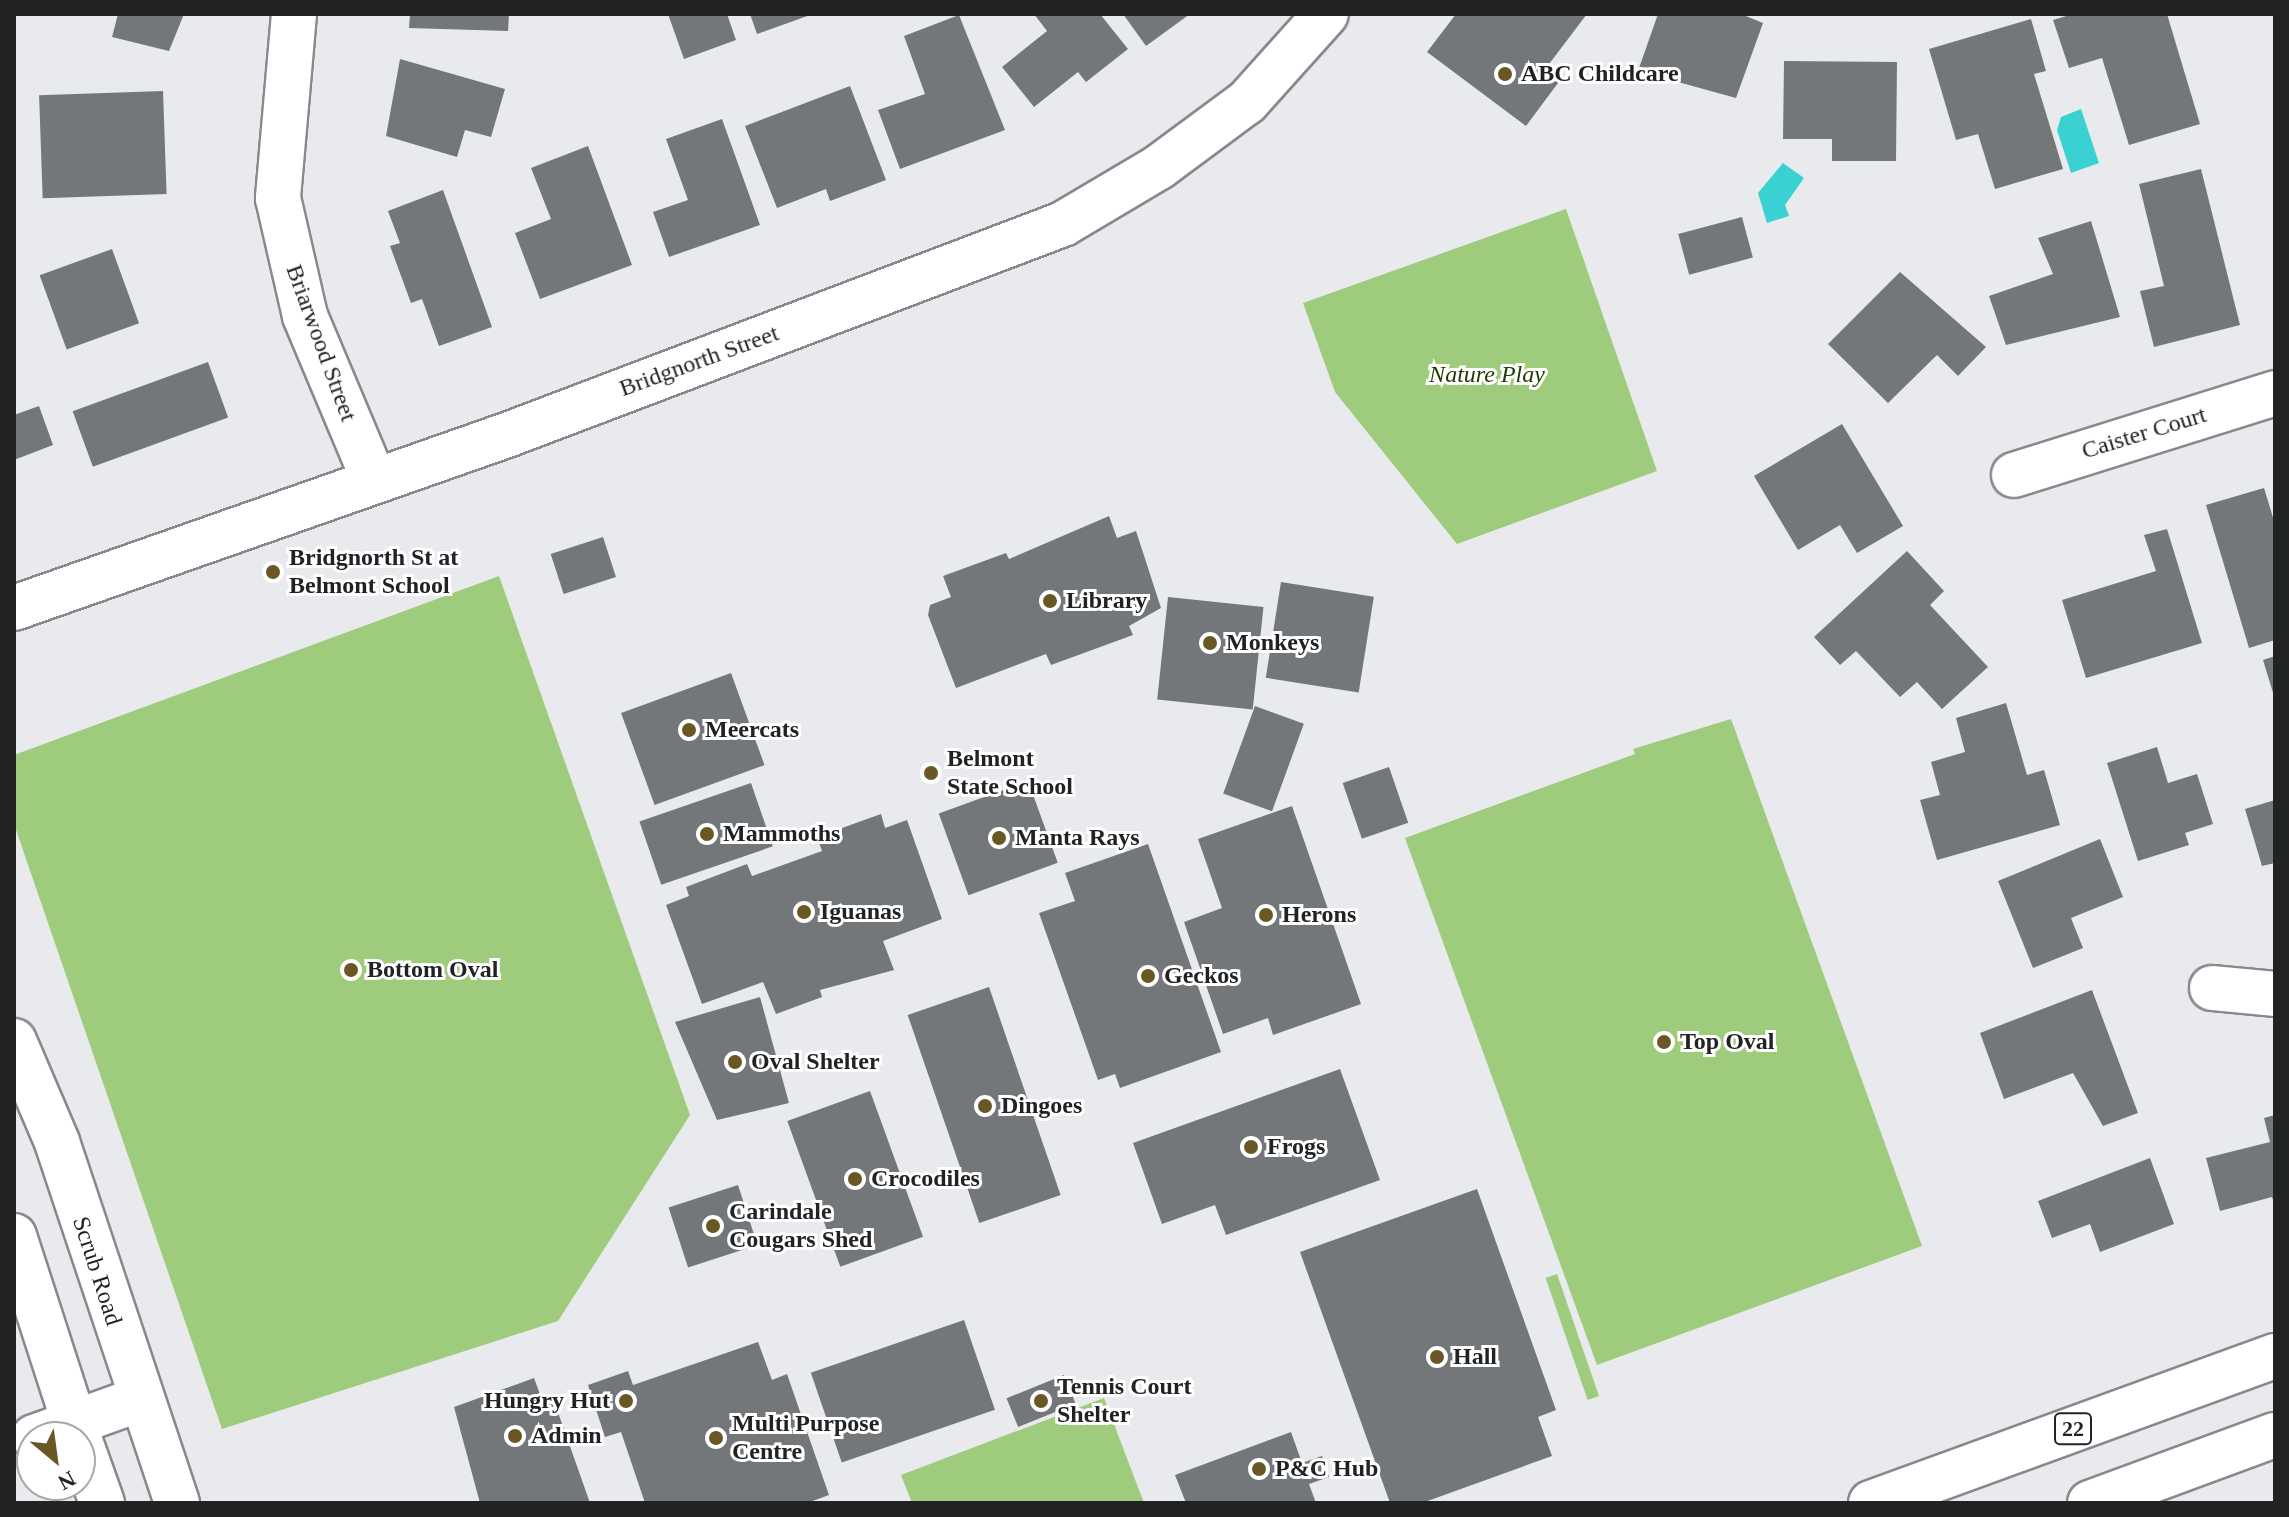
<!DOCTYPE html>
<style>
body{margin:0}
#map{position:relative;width:2289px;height:1517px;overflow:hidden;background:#e8eaee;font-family:Georgia,serif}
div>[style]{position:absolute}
.green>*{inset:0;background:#9fcb7c;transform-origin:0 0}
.water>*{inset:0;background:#39d1d2}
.building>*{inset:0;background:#74777a;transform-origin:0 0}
.roads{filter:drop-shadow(2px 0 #87898d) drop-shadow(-2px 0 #87898d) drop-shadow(0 2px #87898d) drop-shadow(0 -2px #87898d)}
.minor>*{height:44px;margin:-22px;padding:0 22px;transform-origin:22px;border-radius:22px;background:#fff}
.tertiary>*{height:44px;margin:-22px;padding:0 22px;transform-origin:22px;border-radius:22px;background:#fff}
.secondary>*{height:44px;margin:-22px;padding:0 22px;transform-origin:22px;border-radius:22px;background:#fff}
.trunk>*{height:44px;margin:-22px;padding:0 22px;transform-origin:22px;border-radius:22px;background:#fff}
.dots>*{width:22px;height:22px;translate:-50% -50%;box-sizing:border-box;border:4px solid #fff;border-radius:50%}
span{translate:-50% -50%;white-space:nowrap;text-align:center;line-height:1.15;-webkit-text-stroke:6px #fff;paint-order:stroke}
.shield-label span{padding:2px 6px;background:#fff;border:2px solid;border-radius:6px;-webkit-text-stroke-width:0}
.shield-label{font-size:22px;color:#212223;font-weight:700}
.poi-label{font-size:24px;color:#212223;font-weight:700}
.left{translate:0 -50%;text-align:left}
.right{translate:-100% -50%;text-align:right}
.street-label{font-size:24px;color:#212223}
.park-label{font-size:24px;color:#1f3b00;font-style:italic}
.frame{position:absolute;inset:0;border:16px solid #212223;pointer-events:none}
.north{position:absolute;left:16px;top:1421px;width:80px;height:80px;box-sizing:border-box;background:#fff;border:2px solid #a6a7a7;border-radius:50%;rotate:151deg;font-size:22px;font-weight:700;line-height:32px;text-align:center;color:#212223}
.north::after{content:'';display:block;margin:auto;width:28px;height:36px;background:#695826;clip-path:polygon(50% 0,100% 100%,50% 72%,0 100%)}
</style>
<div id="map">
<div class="green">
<div style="clip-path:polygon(1566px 209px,1657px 471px,1457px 544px,1335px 392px,1303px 303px)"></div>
<div style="clip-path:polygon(499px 576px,690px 1115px,558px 1321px,222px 1429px,14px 824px,14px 755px)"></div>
<div style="clip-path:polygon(1731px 719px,1922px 1246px,1597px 1365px,1405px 838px,1635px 754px,1633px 749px)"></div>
<div style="left:1557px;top:1274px;width:129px;height:12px;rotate:71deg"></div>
<div style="clip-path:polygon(1104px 1398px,1144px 1503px,912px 1503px,901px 1475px)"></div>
</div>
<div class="water">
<div style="clip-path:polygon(2081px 109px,2099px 163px,2071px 173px,2057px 130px,2061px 117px)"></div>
<div style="clip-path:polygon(1783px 163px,1804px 178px,1785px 205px,1789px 216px,1767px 223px,1758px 193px)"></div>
</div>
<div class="building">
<div style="clip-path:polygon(118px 14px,184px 14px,169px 51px,112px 37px)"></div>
<div style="clip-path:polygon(410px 14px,509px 14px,508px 31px,409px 28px)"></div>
<div style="clip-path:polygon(668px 14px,727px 14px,736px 40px,684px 59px)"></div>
<div style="clip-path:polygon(750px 14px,813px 14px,757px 34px)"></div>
<div style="clip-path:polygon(1034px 14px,1100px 14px,1128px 49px,1086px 82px,1078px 72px,1034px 107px,1002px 67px,1047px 31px)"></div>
<div style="clip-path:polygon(1123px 14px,1190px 14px,1146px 46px)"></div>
<div style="clip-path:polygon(1456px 14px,1587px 14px,1546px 68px,1561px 79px,1526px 126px,1427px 52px)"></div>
<div style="clip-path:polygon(1658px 14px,1741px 14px,1763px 23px,1736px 98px,1638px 71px)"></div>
<div style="clip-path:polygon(2073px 14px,2167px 14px,2200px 124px,2129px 145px,2102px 58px,2069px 68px,2053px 20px)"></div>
<div style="clip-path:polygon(959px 15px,1005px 130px,900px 169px,878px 110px,925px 94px,904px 36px)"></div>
<div style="clip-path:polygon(2031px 19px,2046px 71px,2034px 74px,2063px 169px,1995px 189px,1978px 134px,1956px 140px,1929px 49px)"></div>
<div style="clip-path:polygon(400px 59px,505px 89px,491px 137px,465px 130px,457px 157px,386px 136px)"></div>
<div style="clip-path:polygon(1784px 61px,1897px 62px,1896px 161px,1832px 161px,1832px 139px,1783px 139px)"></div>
<div style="clip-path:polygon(850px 86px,886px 180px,830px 201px,826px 189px,777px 208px,745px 126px)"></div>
<div style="left:163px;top:91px;width:103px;height:124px;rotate:88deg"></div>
<div style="clip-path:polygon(722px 119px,760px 225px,669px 257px,653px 212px,688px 200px,666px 139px)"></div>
<div style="clip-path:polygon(588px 146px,632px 265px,540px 299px,515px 233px,551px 219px,531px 168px)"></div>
<div style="clip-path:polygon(2201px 169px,2240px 325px,2154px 347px,2140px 291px,2164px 286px,2139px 184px)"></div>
<div style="clip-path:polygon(443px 190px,492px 327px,439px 346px,422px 299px,411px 303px,390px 246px,400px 243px,388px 211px)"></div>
<div style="left:1742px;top:217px;width:42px;height:66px;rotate:75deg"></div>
<div style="clip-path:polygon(2091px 221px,2120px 317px,2006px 345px,1989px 296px,2053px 274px,2038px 238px)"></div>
<div style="left:112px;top:249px;width:79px;height:77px;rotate:70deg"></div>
<div style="clip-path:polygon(1900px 272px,1986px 347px,1958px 376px,1937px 355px,1888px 403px,1828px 344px)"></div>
<div style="left:208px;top:362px;width:59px;height:144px;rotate:70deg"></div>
<div style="clip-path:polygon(39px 406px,53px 445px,14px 460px,14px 415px)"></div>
<div style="clip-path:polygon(1842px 424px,1903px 526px,1857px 553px,1840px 525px,1798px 550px,1754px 476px)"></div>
<div style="clip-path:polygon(2264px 488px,2275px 524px,2275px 640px,2249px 648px,2206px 505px)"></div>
<div style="clip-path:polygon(1109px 516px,1117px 538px,1136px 531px,1161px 608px,1129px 626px,1133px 635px,1051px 665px,1046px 654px,956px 688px,928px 615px,930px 605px,951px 597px,943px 576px,1006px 553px,1009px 559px)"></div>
<div style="clip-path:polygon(2167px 529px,2202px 643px,2086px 678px,2062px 600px,2156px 571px,2144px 535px)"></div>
<div style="left:603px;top:537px;width:42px;height:55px;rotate:72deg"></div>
<div style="clip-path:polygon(1907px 551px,1944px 591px,1930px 605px,1988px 667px,1942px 709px,1917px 682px,1900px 697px,1856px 651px,1840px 665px,1814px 637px)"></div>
<div style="left:1281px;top:582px;width:94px;height:97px;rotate:9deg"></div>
<div style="left:1168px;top:597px;width:96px;height:103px;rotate:6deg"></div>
<div style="clip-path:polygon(2275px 656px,2275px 696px,2274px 696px,2263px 660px)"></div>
<div style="left:731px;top:673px;width:98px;height:117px;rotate:70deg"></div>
<div style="clip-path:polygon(2006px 703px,2027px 775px,2044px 770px,2060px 825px,1937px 860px,1920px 800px,1940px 795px,1931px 762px,1965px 752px,1956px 718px)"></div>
<div style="left:1255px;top:706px;width:52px;height:93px;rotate:20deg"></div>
<div style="clip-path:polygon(2157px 747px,2168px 783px,2197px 774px,2213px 824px,2185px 833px,2189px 845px,2138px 861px,2107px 763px)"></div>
<div style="left:1389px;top:767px;width:59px;height:49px;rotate:71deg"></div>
<div style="left:1028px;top:781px;width:87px;height:95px;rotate:70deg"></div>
<div style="left:751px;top:783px;width:67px;height:118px;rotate:71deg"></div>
<div style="clip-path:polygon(2275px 800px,2275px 863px,2262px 866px,2245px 809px)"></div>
<div style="clip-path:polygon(1292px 806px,1361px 1004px,1273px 1035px,1268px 1018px,1223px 1034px,1184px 922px,1222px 908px,1198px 839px)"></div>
<div style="clip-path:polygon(881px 814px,885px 828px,907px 820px,942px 919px,883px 941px,894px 970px,820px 990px,822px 997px,776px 1014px,763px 982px,702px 1004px,666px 905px,689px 896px,686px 887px,747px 864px,752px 876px,822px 851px,817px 837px)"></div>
<div style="clip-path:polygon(2100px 839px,2123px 897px,2071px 918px,2083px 948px,2033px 968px,1998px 881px)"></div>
<div style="clip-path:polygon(1148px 844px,1221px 1052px,1120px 1088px,1115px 1074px,1098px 1080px,1039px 913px,1075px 901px,1065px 873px)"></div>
<div style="left:989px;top:987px;width:220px;height:86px;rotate:71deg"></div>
<div style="clip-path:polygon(2092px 990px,2138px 1113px,2103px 1126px,2073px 1073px,2004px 1099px,1980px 1033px)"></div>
<div style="clip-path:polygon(760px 997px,789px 1103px,717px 1120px,675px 1022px)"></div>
<div style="clip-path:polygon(1340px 1069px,1380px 1180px,1226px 1235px,1215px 1205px,1162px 1224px,1133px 1143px)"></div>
<div style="left:870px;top:1091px;width:155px;height:88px;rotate:70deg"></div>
<div style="clip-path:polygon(2275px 1115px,2275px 1205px,2272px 1197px,2220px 1211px,2206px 1158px,2270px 1142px,2264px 1118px)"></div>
<div style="clip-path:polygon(2150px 1158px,2174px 1224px,2100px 1252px,2090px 1224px,2052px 1238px,2038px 1201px)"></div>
<div style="left:738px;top:1185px;width:63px;height:73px;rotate:72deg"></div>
<div style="clip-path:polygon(1477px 1189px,1556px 1410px,1538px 1417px,1552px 1456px,1422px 1503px,1390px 1503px,1300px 1252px)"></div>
<div style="left:964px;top:1320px;width:95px;height:162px;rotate:71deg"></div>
<div style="clip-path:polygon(758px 1342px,772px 1380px,787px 1374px,829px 1495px,807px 1503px,645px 1503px,621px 1432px,605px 1437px,588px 1385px,628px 1371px,633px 1385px)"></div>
<div style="left:1064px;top:1375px;width:31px;height:62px;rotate:68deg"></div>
<div style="clip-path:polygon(534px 1378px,544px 1405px,554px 1401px,590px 1503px,480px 1503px,454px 1407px)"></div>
<div style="clip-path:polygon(1291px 1432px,1302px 1463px,1322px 1456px,1329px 1477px,1309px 1484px,1316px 1503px,1186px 1503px,1175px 1475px)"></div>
</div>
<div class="roads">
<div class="minor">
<div style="left:294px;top:14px;width:185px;rotate:95deg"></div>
<div style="left:278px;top:198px;width:121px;rotate:77.1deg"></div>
<div style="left:305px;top:316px;width:176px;rotate:67.2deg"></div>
<div style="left:2014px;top:475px;width:274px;rotate:-17.4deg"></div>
<div style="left:2212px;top:988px;width:63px;rotate:5.4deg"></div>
<div style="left:34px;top:1437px;width:113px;rotate:-19.7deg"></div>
</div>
<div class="tertiary">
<div style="left:14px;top:608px;width:522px;rotate:-19.34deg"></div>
<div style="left:507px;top:435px;width:595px;rotate:-20.78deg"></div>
<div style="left:1063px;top:224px;width:112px;rotate:-30.7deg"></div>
<div style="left:1159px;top:167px;width:109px;rotate:-36.5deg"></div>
<div style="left:1247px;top:102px;width:118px;rotate:-48.1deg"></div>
</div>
<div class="secondary">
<div style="left:14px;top:1041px;width:110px;rotate:66.9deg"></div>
<div style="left:57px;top:1142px;width:380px;rotate:71.6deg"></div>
<div style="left:14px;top:1236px;width:211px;rotate:72.1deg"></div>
<div style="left:80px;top:1441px;width:66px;rotate:70.5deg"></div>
</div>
<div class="trunk">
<div style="left:1871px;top:1503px;width:430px;rotate:-20deg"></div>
<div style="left:2090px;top:1503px;width:197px;rotate:-20.2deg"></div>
</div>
</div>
<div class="dots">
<div style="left:1505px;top:74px;background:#695826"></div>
<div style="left:273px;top:572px;background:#695826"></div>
<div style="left:1050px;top:601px;background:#695826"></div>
<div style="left:1210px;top:643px;background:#695826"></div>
<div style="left:689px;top:730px;background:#695826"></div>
<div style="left:931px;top:773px;background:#695826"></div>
<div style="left:707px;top:834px;background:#695826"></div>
<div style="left:999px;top:838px;background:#695826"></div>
<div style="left:804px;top:912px;background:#695826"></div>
<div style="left:1266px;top:915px;background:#695826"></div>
<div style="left:351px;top:970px;background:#695826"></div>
<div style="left:1148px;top:976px;background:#695826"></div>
<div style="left:1664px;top:1042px;background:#695826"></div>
<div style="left:735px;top:1062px;background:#695826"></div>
<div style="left:985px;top:1106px;background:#695826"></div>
<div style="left:1251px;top:1147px;background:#695826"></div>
<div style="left:855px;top:1179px;background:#695826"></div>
<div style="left:713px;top:1226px;background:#695826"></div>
<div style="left:1437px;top:1357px;background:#695826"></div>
<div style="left:626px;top:1401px;background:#695826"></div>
<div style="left:1041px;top:1401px;background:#695826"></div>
<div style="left:515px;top:1436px;background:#695826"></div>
<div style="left:716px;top:1438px;background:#695826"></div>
<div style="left:1259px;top:1469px;background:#695826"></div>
</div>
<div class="shield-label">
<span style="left:2073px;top:1429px">22</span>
</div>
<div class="poi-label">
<span class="left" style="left:1521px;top:74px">ABC Childcare</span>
<span class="left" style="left:289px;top:572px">Bridgnorth St at<br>Belmont School</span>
<span class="left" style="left:1066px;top:601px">Library</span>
<span class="left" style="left:1226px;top:643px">Monkeys</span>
<span class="left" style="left:705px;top:730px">Meercats</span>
<span class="left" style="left:947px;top:773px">Belmont<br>State School</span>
<span class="left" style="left:723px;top:834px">Mammoths</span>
<span class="left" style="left:1015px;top:838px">Manta Rays</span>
<span class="left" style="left:820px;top:912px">Iguanas</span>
<span class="left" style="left:1282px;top:915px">Herons</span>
<span class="left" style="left:367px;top:970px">Bottom Oval</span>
<span class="left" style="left:1164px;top:976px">Geckos</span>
<span class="left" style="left:1680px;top:1042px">Top Oval</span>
<span class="left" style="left:751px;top:1062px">Oval Shelter</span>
<span class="left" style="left:1001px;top:1106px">Dingoes</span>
<span class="left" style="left:1267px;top:1147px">Frogs</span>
<span class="left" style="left:871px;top:1179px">Crocodiles</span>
<span class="left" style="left:729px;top:1226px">Carindale<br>Cougars Shed</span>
<span class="left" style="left:1453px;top:1357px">Hall</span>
<span class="left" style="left:1057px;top:1401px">Tennis Court<br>Shelter</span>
<span class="right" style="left:610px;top:1401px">Hungry Hut</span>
<span class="left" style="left:732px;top:1438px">Multi Purpose<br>Centre</span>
<span class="left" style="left:531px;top:1436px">Admin</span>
<span class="left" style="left:1275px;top:1469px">P&amp;C Hub</span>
</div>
<div class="street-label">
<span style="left:321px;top:343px;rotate:70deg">Briarwood Street</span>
<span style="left:699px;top:361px;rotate:-20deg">Bridgnorth Street</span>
<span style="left:2144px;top:433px;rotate:-17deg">Caister Court</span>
<span style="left:97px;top:1271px;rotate:72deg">Scrub Road</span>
</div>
<div class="park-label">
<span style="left:1487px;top:375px">Nature Play</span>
</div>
<div class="frame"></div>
<div class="north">N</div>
</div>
